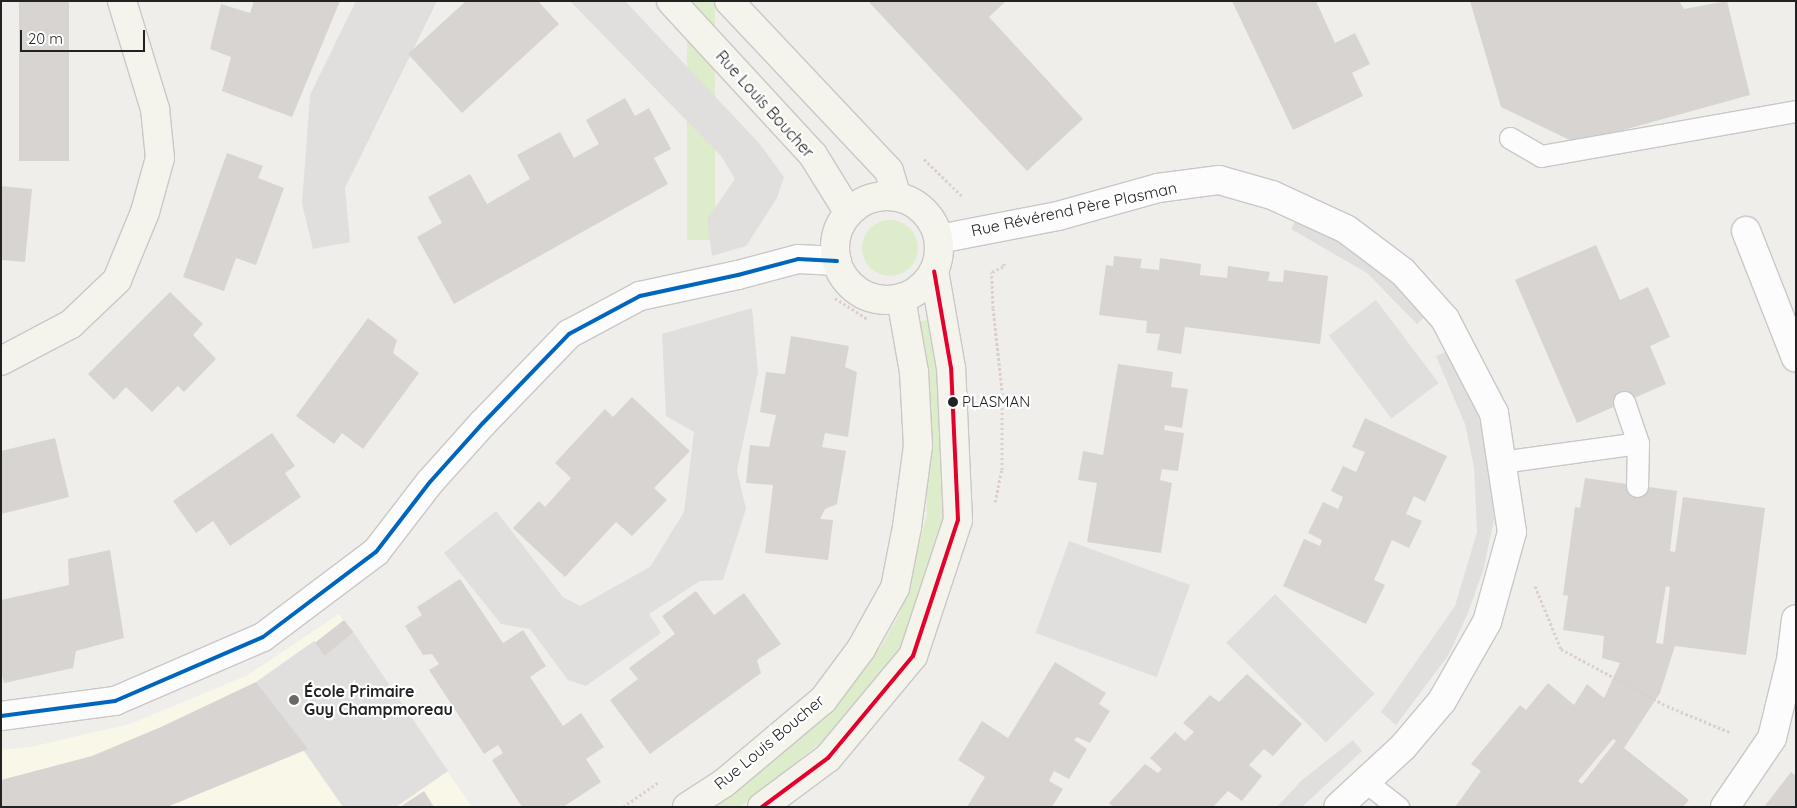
<!DOCTYPE html>
<meta charset="utf-8">
<style>
body{margin:0}
#map{position:relative;width:1797px;height:808px;overflow:hidden;background:#f0eeeb;font-family:Quicksand,sans-serif}
div>[style]{position:absolute}
.education>*{inset:0;background:#f8f7e8}
.grass>*{inset:0;background:#ddeccb;transform-origin:0 0}
.round{border-radius:50%}
.parking>*{inset:0;background:#e0dfde;transform-origin:0 0}
.building>*{inset:0;background:#d7d4d2;transform-origin:0 0}
.path>*{height:3px;margin-top:-1.5px;transform-origin:0;background:repeating-linear-gradient(90deg,#dccecd 0 2.5px,transparent 0 5px)}
.roads{filter:drop-shadow(1px 0 #c9c8c7) drop-shadow(-1px 0 #c9c8c7) drop-shadow(0 1px #c9c8c7) drop-shadow(0 -1px #c9c8c7)}
.lane>*{height:21px;margin:-10.5px;padding:0 10.5px;transform-origin:10.5px;border-radius:10.5px;background:#fdfcfc}
.street>*{height:28px;margin:-14px;padding:0 14px;transform-origin:14px;border-radius:14px;background:#fdfcfc}
.secondary>*{height:28px;margin:-14px;padding:0 14px;transform-origin:14px;border-radius:14px;background:#f4f4ed}
.secondary>.ring{margin:-14px;padding:0;box-sizing:content-box;background:none;border:28px solid #f4f4ed;border-radius:50%}
.bus-1>*{height:4px;margin:-2px;padding:0 2px;transform-origin:2px;border-radius:2px;background:#e4002b}
.bus-2>*{height:4px;margin:-2px;padding:0 2px;transform-origin:2px;border-radius:2px;background:#0065bd}
.dots>*{width:14px;height:14px;translate:-50% -50%;box-sizing:border-box;border:2px solid #fff;border-radius:50%}
span{translate:-50% -50%;white-space:nowrap;text-align:center;line-height:1.15;-webkit-text-stroke:4.5px #fff;paint-order:stroke}
.bus-label{font-size:15px;color:#222}
.left{translate:0 -50%;text-align:left}
.street-label{font-size:16px;color:#222}
.poi-label{font-size:16px;color:#222;font-weight:700}
.frame{position:absolute;inset:0;border:2px solid #222;pointer-events:none}
.scale{position:absolute;left:20px;top:30px;width:125px;height:22px;box-sizing:border-box;border:2px solid #222;border-top:0;padding-left:6px;font-size:15px;line-height:18px;white-space:nowrap;color:#222;-webkit-text-stroke:4px #fff;paint-order:stroke}
</style>
<div id="map">
<div class="education">
<div style="clip-path:polygon(339px 614px,472px 807px,1px 807px,1px 750px,30px 747px,130px 724px,248px 675px)"></div>
</div>
<div class="grass">
<div style="left:687px;top:1px;width:28px;height:239px"></div>
<div class="round" style="left:862px;top:220px;width:56px;height:56px"></div>
<div style="clip-path:polygon(932px 317px,942px 416px,946px 519px,915px 619px,897px 654px,825px 739px,740px 807px,709px 807px,814px 726px,881px 647px,900px 613px,927px 515px,923px 421px,912px 326px)"></div>
</div>
<div class="parking">
<div style="clip-path:polygon(356px 1px,437px 1px,345px 188px,350px 242px,313px 249px,302px 204px,310px 95px)"></div>
<div style="clip-path:polygon(570px 1px,625px 1px,759px 143px,784px 177px,777px 198px,746px 246px,712px 256px,707px 219px,735px 179px,721px 156px)"></div>
<div style="clip-path:polygon(1298px 217px,1359px 247px,1427px 315px,1417px 324px,1367px 273px,1291px 229px)"></div>
<div style="left:1376px;top:300px;width:104px;height:59px;rotate:53deg"></div>
<div style="clip-path:polygon(752px 308px,758px 372px,737px 470px,746px 509px,723px 580px,700px 581px,649px 614px,661px 633px,586px 686px,568px 680px,530px 629px,501px 624px,444px 553px,496px 511px,563px 597px,580px 606px,650px 567px,684px 512px,694px 432px,666px 416px,662px 334px)"></div>
<div style="clip-path:polygon(1450px 350px,1478px 415px,1492px 463px,1494px 520px,1483px 571px,1468px 613px,1448px 656px,1396px 725px,1381px 712px,1455px 606px,1477px 532px,1474px 467px,1465px 424px,1436px 356px)"></div>
<div style="left:1069px;top:541px;width:129px;height:98px;rotate:20deg"></div>
<div style="left:1275px;top:594px;width:141px;height:69px;rotate:45deg"></div>
<div style="clip-path:polygon(354px 633px,448px 771px,396px 807px,343px 807px,256px 682px,314px 641px,325px 654px)"></div>
<div style="clip-path:polygon(1353px 740px,1362px 751px,1302px 807px,1277px 807px,1302px 780px)"></div>
</div>
<div class="building">
<div style="left:19px;top:1px;width:50px;height:160px"></div>
<div style="clip-path:polygon(254px 1px,340px 1px,292px 117px,222px 91px,231px 57px,210px 49px,221px 4px,250px 13px)"></div>
<div style="clip-path:polygon(466px 1px,538px 1px,559px 24px,462px 113px,408px 54px)"></div>
<div style="clip-path:polygon(868px 1px,1006px 1px,989px 17px,1083px 119px,1027px 171px)"></div>
<div style="clip-path:polygon(1232px 1px,1316px 1px,1335px 43px,1355px 33px,1370px 64px,1352px 73px,1363px 96px,1293px 130px)"></div>
<div style="clip-path:polygon(1470px 1px,1679px 1px,1684px 9px,1727px 1px,1750px 95px,1576px 143px,1501px 107px)"></div>
<div style="clip-path:polygon(625px 98px,635px 116px,649px 108px,671px 149px,654px 158px,668px 184px,454px 304px,417px 237px,442px 223px,428px 197px,470px 174px,487px 204px,530px 179px,517px 155px,560px 132px,574px 158px,599px 144px,586px 120px)"></div>
<div style="clip-path:polygon(227px 153px,263px 166px,258px 178px,284px 188px,256px 265px,236px 258px,224px 291px,183px 277px)"></div>
<div style="clip-path:polygon(1px 186px,32px 189px,25px 262px,1px 260px)"></div>
<div style="clip-path:polygon(1596px 245px,1620px 300px,1648px 287px,1670px 337px,1650px 346px,1666px 384px,1577px 423px,1515px 280px)"></div>
<div style="clip-path:polygon(1114px 256px,1142px 259px,1140px 268px,1159px 270px,1160px 258px,1201px 264px,1200px 275px,1227px 278px,1228px 266px,1270px 272px,1268px 281px,1283px 282px,1284px 270px,1328px 276px,1320px 344px,1185px 327px,1181px 354px,1157px 350px,1160px 334px,1146px 333px,1147px 321px,1099px 315px,1106px 265px,1113px 266px)"></div>
<div style="clip-path:polygon(170px 292px,203px 324px,193px 335px,216px 359px,184px 392px,178px 386px,152px 412px,126px 387px,114px 400px,88px 374px)"></div>
<div style="clip-path:polygon(368px 318px,397px 340px,393px 353px,419px 373px,363px 449px,342px 433px,334px 444px,296px 416px)"></div>
<div style="clip-path:polygon(791px 336px,849px 346px,845px 367px,857px 372px,848px 437px,825px 433px,822px 447px,846px 451px,837px 504px,825px 509px,820px 519px,833px 520px,828px 560px,765px 553px,773px 485px,746px 483px,750px 445px,769px 447px,776px 415px,760px 412px,766px 372px,785px 374px)"></div>
<div style="clip-path:polygon(1118px 364px,1173px 372px,1171px 387px,1188px 389px,1182px 428px,1165px 425px,1164px 430px,1184px 433px,1178px 471px,1162px 469px,1160px 480px,1172px 483px,1161px 553px,1087px 542px,1097px 483px,1078px 480px,1083px 451px,1103px 455px)"></div>
<div style="clip-path:polygon(632px 397px,690px 451px,654px 488px,667px 500px,632px 536px,616px 522px,565px 577px,513px 528px,539px 501px,545px 507px,571px 478px,555px 463px,605px 409px,613px 417px)"></div>
<div style="clip-path:polygon(1365px 418px,1447px 456px,1425px 502px,1414px 496px,1406px 514px,1422px 521px,1409px 548px,1392px 540px,1374px 580px,1385px 585px,1366px 624px,1283px 586px,1304px 539px,1320px 546px,1322px 540px,1308px 533px,1323px 502px,1338px 509px,1343px 497px,1331px 491px,1343px 466px,1356px 472px,1365px 452px,1352px 447px)"></div>
<div style="clip-path:polygon(272px 433px,295px 466px,285px 473px,301px 497px,230px 546px,213px 521px,196px 533px,173px 501px)"></div>
<div style="clip-path:polygon(55px 438px,69px 497px,1px 514px,1px 451px)"></div>
<div style="clip-path:polygon(evenodd,1585px 478px,1677px 491px,1670px 551px,1675px 552px,1683px 497px,1765px 508px,1746px 655px,1675px 646px,1660px 693px,1624px 748px,1689px 800px,1683px 807px,1455px 807px,1481px 771px,1471px 764px,1520px 705px,1526px 710px,1548px 683px,1574px 705px,1587px 684px,1604px 698px,1620px 663px,1602px 658px,1604px 636px,1563px 630px,1568px 596px,1563px 595px,1575px 507px,1580px 508px,1585px 478px,1666px 586px,1670px 587px,1663px 644px,1656px 643px,1666px 586px,1585px 478px,1613px 739px,1616px 741px,1582px 784px,1578px 781px,1613px 739px)"></div>
<div style="clip-path:polygon(110px 550px,124px 638px,76px 651px,73px 668px,4px 683px,1px 672px,1px 600px,69px 585px,68px 559px)"></div>
<div style="clip-path:polygon(460px 579px,503px 643px,523px 630px,546px 666px,530px 677px,563px 726px,581px 713px,604px 747px,586px 759px,601px 782px,563px 807px,522px 807px,492px 760px,503px 753px,498px 745px,484px 754px,429px 670px,439px 664px,432px 654px,423px 655px,405px 626px,422px 615px,417px 607px)"></div>
<div style="clip-path:polygon(696px 591px,714px 615px,744px 593px,781px 644px,757px 660px,761px 673px,650px 754px,610px 700px,638px 679px,629px 668px,675px 634px,662px 616px)"></div>
<div style="left:344px;top:620px;width:16px;height:37px;rotate:52deg"></div>
<div style="clip-path:polygon(1055px 662px,1106px 693px,1099px 704px,1110px 711px,1090px 743px,1077px 737px,1074px 740px,1087px 749px,1069px 779px,1054px 771px,1049px 781px,1063px 789px,1052px 807px,967px 807px,985px 777px,958px 760px,982px 721px,1008px 738px)"></div>
<div style="clip-path:polygon(1247px 674px,1302px 724px,1273px 756px,1264px 749px,1249px 765px,1262px 776px,1242px 801px,1228px 791px,1213px 807px,1113px 807px,1109px 803px,1145px 764px,1158px 773px,1162px 769px,1150px 758px,1175px 732px,1185px 741px,1194px 732px,1183px 723px,1210px 695px,1219px 702px)"></div>
<div style="clip-path:polygon(256px 682px,308px 749px,167px 807px,1px 807px,1px 780px,92px 756px,161px 727px)"></div>
<div style="clip-path:polygon(1791px 772px,1796px 776px,1796px 807px,1764px 807px)"></div>
<div style="clip-path:polygon(424px 791px,434px 807px,400px 807px)"></div>
</div>
<div class="path">
<div style="left:924px;top:159px;width:54px;rotate:44.3deg"></div>
<div style="left:835px;top:298px;width:38px;rotate:33deg"></div>
<div style="left:995px;top:502px;width:33px;rotate:-78deg"></div>
<div style="left:1002px;top:470px;width:80px;rotate:-90deg"></div>
<div style="left:1002px;top:390px;width:82px;rotate:-96.3deg"></div>
<div style="left:993px;top:308px;width:36px;rotate:-92deg"></div>
<div style="left:992px;top:272px;width:13px;rotate:-27deg"></div>
<div style="left:1004px;top:266px;width:4px;rotate:-90deg"></div>
<div style="left:1535px;top:586px;width:68px;rotate:67.6deg"></div>
<div style="left:1561px;top:649px;width:120px;rotate:28.3deg"></div>
<div style="left:1667px;top:706px;width:70px;rotate:22.6deg"></div>
<div style="left:623px;top:807px;width:45px;rotate:-35.1deg"></div>
</div>
<div class="roads">
<div class="lane">
<div style="left:1510px;top:138px;width:36px;rotate:30deg"></div>
<div style="left:1541px;top:156px;width:259px;rotate:-10deg"></div>
<div style="left:1624px;top:402px;width:43px;rotate:71.1deg"></div>
<div style="left:1638px;top:443px;width:43px;rotate:91.3deg"></div>
<div style="left:1501px;top:462px;width:138px;rotate:-7.9deg"></div>
<div style="left:1366px;top:782px;width:41px;rotate:38deg"></div>
</div>
<div class="street">
<div style="left:1746px;top:231px;width:136px;rotate:68.5deg"></div>
<div style="left:939px;top:239px;width:121px;rotate:-10.9deg"></div>
<div style="left:1058px;top:216px;width:104px;rotate:-15.6deg"></div>
<div style="left:1158px;top:188px;width:62px;rotate:-7.5deg"></div>
<div style="left:1219px;top:180px;width:55px;rotate:15.8deg"></div>
<div style="left:1272px;top:195px;width:81px;rotate:24.7deg"></div>
<div style="left:1346px;top:229px;width:71px;rotate:37deg"></div>
<div style="left:1403px;top:272px;width:63px;rotate:48.2deg"></div>
<div style="left:1445px;top:319px;width:106px;rotate:62.5deg"></div>
<div style="left:1494px;top:413px;width:120px;rotate:81.4deg"></div>
<div style="left:1512px;top:532px;width:93px;rotate:105.5deg"></div>
<div style="left:1487px;top:622px;width:91px;rotate:119.7deg"></div>
<div style="left:1442px;top:701px;width:60px;rotate:130.3deg"></div>
<div style="left:1403px;top:747px;width:88px;rotate:137.3deg"></div>
<div style="left:1px;top:716px;width:115px;rotate:-7.5deg"></div>
<div style="left:115px;top:701px;width:161px;rotate:-23.4deg"></div>
<div style="left:263px;top:637px;width:141px;rotate:-37deg"></div>
<div style="left:376px;top:552px;width:88px;rotate:-52.4deg"></div>
<div style="left:430px;top:482px;width:79px;rotate:-48.1deg"></div>
<div style="left:483px;top:423px;width:124px;rotate:-46deg"></div>
<div style="left:569px;top:334px;width:81px;rotate:-28.2deg"></div>
<div style="left:640px;top:296px;width:100px;rotate:-12.1deg"></div>
<div style="left:738px;top:275px;width:62px;rotate:-14.9deg"></div>
<div style="left:798px;top:259px;width:39px;rotate:3deg"></div>
<div style="left:1725px;top:807px;width:83px;rotate:-55.7deg"></div>
<div style="left:1772px;top:738px;width:80px;rotate:-76.3deg"></div>
<div style="left:1791px;top:660px;width:41px;rotate:-83deg"></div>
</div>
<div class="secondary">
<div style="left:671px;top:1px;width:209px;rotate:47.3deg"></div>
<div style="left:813px;top:155px;width:68px;rotate:58.2deg"></div>
<div style="left:729px;top:1px;width:233px;rotate:46.7deg"></div>
<div style="left:889px;top:171px;width:27px;rotate:73deg"></div>
<div class="ring" style="left:835px;top:196px;width:76px;height:76px"></div>
<div style="left:1px;top:361px;width:79px;rotate:-27.9deg"></div>
<div style="left:71px;top:324px;width:64px;rotate:-43.7deg"></div>
<div style="left:117px;top:280px;width:74px;rotate:-67.6deg"></div>
<div style="left:145px;top:212px;width:56px;rotate:-74.5deg"></div>
<div style="left:160px;top:158px;width:49px;rotate:-95.8deg"></div>
<div style="left:155px;top:109px;width:113px;rotate:-107deg"></div>
<div style="left:687px;top:807px;width:44px;rotate:-33deg"></div>
<div style="left:724px;top:783px;width:129px;rotate:-40deg"></div>
<div style="left:823px;top:700px;width:64px;rotate:-53.3deg"></div>
<div style="left:861px;top:649px;width:70px;rotate:-60.9deg"></div>
<div style="left:895px;top:588px;width:62px;rotate:-78.9deg"></div>
<div style="left:907px;top:527px;width:82px;rotate:-82.3deg"></div>
<div style="left:918px;top:446px;width:74px;rotate:-93.1deg"></div>
<div style="left:914px;top:372px;width:75px;rotate:-100deg"></div>
<div style="left:762px;top:807px;width:82px;rotate:-36.6deg"></div>
<div style="left:828px;top:758px;width:133px;rotate:-50.2deg"></div>
<div style="left:913px;top:656px;width:143px;rotate:-71.7deg"></div>
<div style="left:958px;top:520px;width:152px;rotate:-92.6deg"></div>
<div style="left:951px;top:368px;width:98px;rotate:-99.9deg"></div>
</div>
</div>
<div class="bus-1">
<div style="left:762px;top:807px;width:82px;rotate:-36.6deg"></div>
<div style="left:828px;top:758px;width:133px;rotate:-50.2deg"></div>
<div style="left:913px;top:656px;width:143px;rotate:-71.7deg"></div>
<div style="left:958px;top:520px;width:152px;rotate:-92.6deg"></div>
<div style="left:951px;top:368px;width:98px;rotate:-99.9deg"></div>
</div>
<div class="bus-2">
<div style="left:1px;top:716px;width:115px;rotate:-7.5deg"></div>
<div style="left:115px;top:701px;width:161px;rotate:-23.4deg"></div>
<div style="left:263px;top:637px;width:141px;rotate:-37deg"></div>
<div style="left:376px;top:552px;width:88px;rotate:-52.4deg"></div>
<div style="left:430px;top:482px;width:79px;rotate:-48.1deg"></div>
<div style="left:483px;top:423px;width:124px;rotate:-46deg"></div>
<div style="left:569px;top:334px;width:81px;rotate:-28.2deg"></div>
<div style="left:640px;top:296px;width:100px;rotate:-12.1deg"></div>
<div style="left:738px;top:275px;width:62px;rotate:-14.9deg"></div>
<div style="left:798px;top:259px;width:39px;rotate:3deg"></div>
</div>
<div class="dots">
<div style="left:953px;top:402px;background:#222"></div>
<div style="left:294px;top:700px;background:#6a6968"></div>
</div>
<div class="bus-label">
<span class="left" style="left:962px;top:402px">PLASMAN</span>
</div>
<div class="street-label">
<span style="left:765px;top:104px;rotate:48deg">Rue Louis Boucher</span>
<span style="left:1074px;top:209px;rotate:-12deg">Rue Révérend Père Plasman</span>
<span style="left:769px;top:742px;rotate:-40deg">Rue Louis Boucher</span>
</div>
<div class="poi-label">
<span class="left" style="left:304px;top:700px">École Primaire<br>Guy Champmoreau</span>
</div>
<div class="frame"></div>
<div class="scale">20 m</div>
</div>
